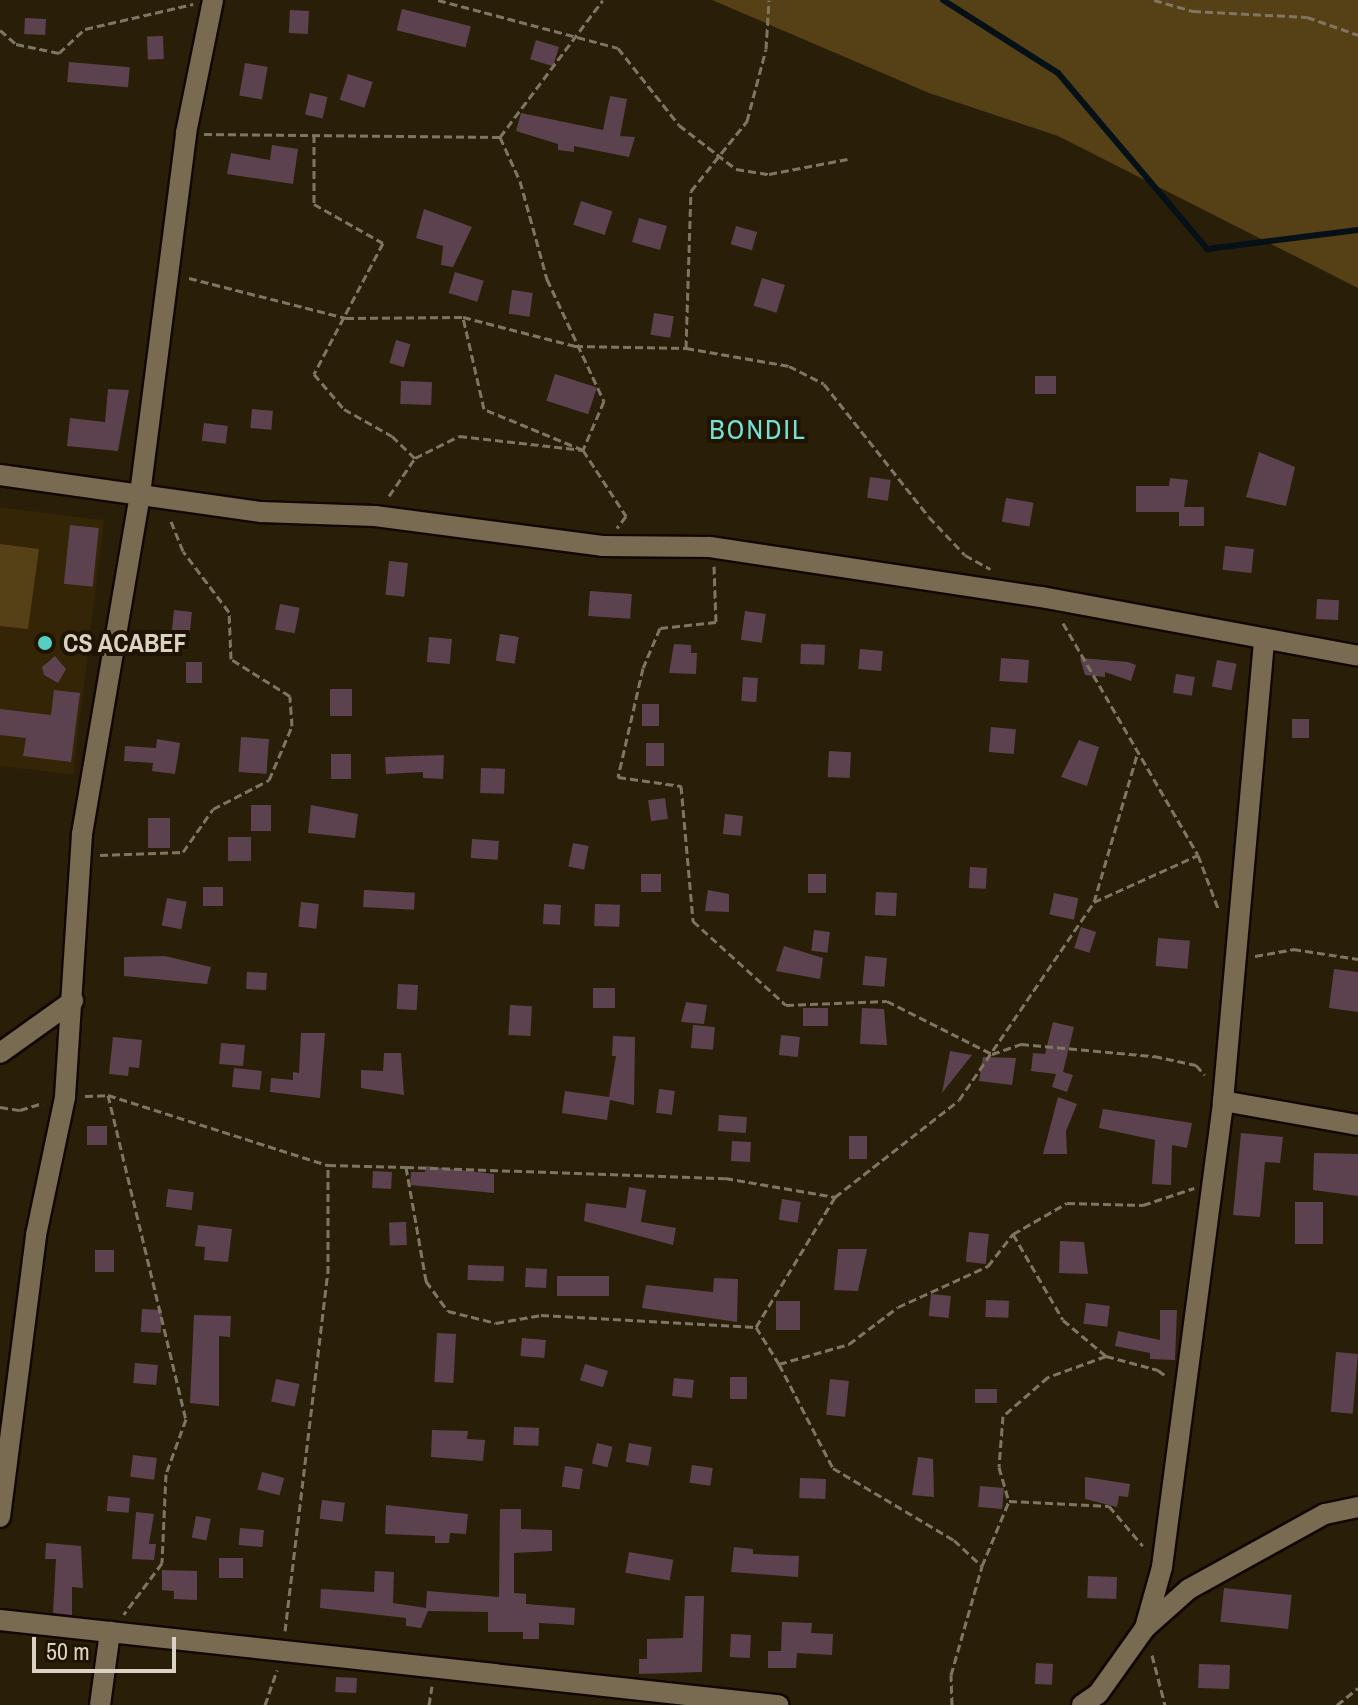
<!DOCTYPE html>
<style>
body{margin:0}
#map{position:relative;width:1358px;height:1705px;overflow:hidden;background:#291e07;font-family:"Archivo Narrow",sans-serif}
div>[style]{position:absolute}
.built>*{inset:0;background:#332506}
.green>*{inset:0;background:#564116}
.stream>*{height:6px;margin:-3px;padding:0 3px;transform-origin:3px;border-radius:3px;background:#051017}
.building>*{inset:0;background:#5c424f;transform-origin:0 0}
.path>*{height:3px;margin-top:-1.5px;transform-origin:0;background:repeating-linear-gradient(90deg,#7e7562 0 8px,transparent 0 12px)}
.roads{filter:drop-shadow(2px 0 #120700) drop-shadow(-2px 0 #120700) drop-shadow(0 2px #120700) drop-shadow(0 -2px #120700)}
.minor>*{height:20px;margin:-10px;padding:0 10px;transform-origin:10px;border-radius:10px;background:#786b52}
.dots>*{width:22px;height:22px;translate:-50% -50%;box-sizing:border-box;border:4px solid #1f1401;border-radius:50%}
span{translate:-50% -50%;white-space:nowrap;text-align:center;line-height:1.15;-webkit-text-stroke:8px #1f1401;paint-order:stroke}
.poi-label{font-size:26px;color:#dad3c5;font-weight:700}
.left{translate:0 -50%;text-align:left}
.neighbourhood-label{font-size:28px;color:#75e0d8;letter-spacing:2px}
.scale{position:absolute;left:32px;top:1637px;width:144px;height:36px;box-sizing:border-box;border:4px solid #dad3c5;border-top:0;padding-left:10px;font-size:24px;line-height:28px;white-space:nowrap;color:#dad3c5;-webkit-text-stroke:6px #1f1401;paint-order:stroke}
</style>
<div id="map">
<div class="built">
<div style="clip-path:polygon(0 507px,104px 520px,73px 775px,0 766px)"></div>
</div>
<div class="green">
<div style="clip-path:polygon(712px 0,1358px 0,1358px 288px,1058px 136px,929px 93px)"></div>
<div style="clip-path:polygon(0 544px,39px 549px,28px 629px,0 626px)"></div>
</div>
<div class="stream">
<div style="left:943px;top:0;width:136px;rotate:32.4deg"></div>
<div style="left:1058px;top:73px;width:231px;rotate:49.7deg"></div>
<div style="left:1207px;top:249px;width:152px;rotate:-7.2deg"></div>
</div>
<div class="building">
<div style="left:402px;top:9px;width:71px;height:22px;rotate:14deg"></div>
<div style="left:290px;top:10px;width:19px;height:23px;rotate:3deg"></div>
<div style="left:25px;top:18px;width:21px;height:16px;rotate:3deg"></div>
<div style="left:163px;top:36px;width:23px;height:16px;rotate:88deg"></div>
<div style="left:536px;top:40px;width:24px;height:20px;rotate:17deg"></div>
<div style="left:69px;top:62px;width:61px;height:20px;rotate:5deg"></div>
<div style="left:245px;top:63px;width:23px;height:33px;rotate:10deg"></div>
<div style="left:348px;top:74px;width:26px;height:27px;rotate:18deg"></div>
<div style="left:310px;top:93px;width:18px;height:22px;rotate:13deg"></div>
<div style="clip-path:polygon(610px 96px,627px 99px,620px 136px,635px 137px,629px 157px,574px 146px,574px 152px,558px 150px,558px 144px,516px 131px,521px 113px,603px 130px)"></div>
<div style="clip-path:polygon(272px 145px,298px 149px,293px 184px,227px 174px,231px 153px,270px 160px)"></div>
<div style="left:581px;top:201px;width:33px;height:25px;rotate:18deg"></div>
<div style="clip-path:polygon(424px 209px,472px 227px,453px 267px,441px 265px,443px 246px,416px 238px)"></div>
<div style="left:639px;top:218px;width:29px;height:25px;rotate:16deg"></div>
<div style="left:736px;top:226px;width:22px;height:19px;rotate:16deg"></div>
<div style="left:455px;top:272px;width:30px;height:22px;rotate:17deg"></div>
<div style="left:762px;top:278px;width:24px;height:29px;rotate:17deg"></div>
<div style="left:512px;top:290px;width:21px;height:24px;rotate:8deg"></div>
<div style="left:654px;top:313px;width:20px;height:22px;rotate:9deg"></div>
<div style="left:396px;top:340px;width:15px;height:24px;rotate:16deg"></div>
<div style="left:555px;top:374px;width:44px;height:28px;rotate:18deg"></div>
<div style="left:1035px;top:376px;width:21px;height:18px"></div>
<div style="left:401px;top:381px;width:31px;height:23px;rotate:2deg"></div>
<div style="clip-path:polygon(108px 389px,129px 390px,118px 451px,67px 446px,70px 418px,105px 422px)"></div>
<div style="left:252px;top:409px;width:21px;height:19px;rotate:5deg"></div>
<div style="left:204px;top:423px;width:24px;height:18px;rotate:7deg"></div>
<div style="clip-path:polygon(1259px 452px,1295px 467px,1286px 506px,1246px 497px)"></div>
<div style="left:870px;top:477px;width:21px;height:21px;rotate:8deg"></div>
<div style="clip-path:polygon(1170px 478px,1188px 480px,1184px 507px,1204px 507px,1204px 526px,1179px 526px,1179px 512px,1136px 512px,1136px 486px,1169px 486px)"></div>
<div style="left:1006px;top:498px;width:28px;height:24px;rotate:10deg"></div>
<div style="left:70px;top:525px;width:29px;height:59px;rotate:6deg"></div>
<div style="left:1225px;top:546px;width:29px;height:24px;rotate:6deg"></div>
<div style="left:389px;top:561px;width:19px;height:34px;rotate:6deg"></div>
<div style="left:590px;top:591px;width:42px;height:25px;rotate:4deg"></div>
<div style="left:1317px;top:599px;width:22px;height:20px;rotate:3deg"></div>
<div style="left:280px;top:604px;width:20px;height:26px;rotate:11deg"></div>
<div style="left:174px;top:610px;width:18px;height:20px;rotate:6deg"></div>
<div style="left:745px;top:611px;width:21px;height:29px;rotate:8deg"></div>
<div style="left:500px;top:634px;width:19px;height:27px;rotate:9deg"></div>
<div style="left:429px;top:637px;width:23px;height:25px;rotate:5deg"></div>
<div style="clip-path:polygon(674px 644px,691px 645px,691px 653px,697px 653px,696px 674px,669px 673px)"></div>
<div style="left:801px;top:644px;width:24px;height:20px;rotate:2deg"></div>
<div style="left:860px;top:649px;width:23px;height:20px;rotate:5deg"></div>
<div style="clip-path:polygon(55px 656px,66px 669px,58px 683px,44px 675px,42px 667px)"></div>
<div style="left:1001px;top:658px;width:28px;height:23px;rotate:4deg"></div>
<div style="clip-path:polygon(1080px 658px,1128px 662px,1136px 665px,1131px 681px,1105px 672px,1105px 677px,1085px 675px)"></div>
<div style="left:1217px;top:660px;width:20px;height:27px;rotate:11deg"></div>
<div style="left:186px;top:662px;width:16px;height:21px"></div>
<div style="left:1176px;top:674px;width:19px;height:19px;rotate:9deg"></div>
<div style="left:743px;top:677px;width:15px;height:24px;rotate:4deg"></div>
<div style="left:330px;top:689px;width:22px;height:27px"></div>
<div style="clip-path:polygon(54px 690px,80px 693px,71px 762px,23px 756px,26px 738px,0 735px,0 709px,51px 715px)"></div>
<div style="left:642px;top:704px;width:17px;height:22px"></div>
<div style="left:1292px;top:719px;width:17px;height:19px"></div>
<div style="left:991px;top:727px;width:25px;height:25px;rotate:5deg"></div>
<div style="left:241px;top:737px;width:28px;height:35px;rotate:4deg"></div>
<div style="clip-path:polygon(157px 739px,180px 743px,175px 774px,152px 771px,153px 763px,124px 761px,125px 746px,156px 748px)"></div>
<div style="clip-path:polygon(1079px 740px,1099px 747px,1087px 786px,1061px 777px)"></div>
<div style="left:646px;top:743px;width:18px;height:23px"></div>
<div style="left:829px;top:751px;width:22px;height:26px;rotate:3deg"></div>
<div style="left:331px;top:754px;width:20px;height:25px"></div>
<div style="clip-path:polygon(444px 755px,443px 779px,423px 778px,423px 772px,386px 774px,385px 757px)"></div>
<div style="left:481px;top:768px;width:24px;height:25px;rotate:2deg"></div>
<div style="left:665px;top:798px;width:21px;height:17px;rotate:82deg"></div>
<div style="left:271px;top:805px;width:26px;height:20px;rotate:90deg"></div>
<div style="clip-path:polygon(311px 805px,358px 814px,355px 838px,308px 833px)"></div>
<div style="left:725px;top:814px;width:18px;height:20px;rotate:6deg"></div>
<div style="left:148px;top:818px;width:22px;height:30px"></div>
<div style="left:228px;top:837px;width:23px;height:24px"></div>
<div style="left:472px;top:839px;width:27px;height:19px;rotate:4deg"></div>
<div style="left:573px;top:843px;width:16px;height:24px;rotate:11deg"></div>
<div style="left:970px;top:867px;width:17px;height:21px;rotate:3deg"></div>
<div style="left:641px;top:874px;width:20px;height:18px"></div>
<div style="left:808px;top:874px;width:18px;height:19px"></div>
<div style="left:203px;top:887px;width:20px;height:19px"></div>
<div style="left:364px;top:890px;width:51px;height:17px;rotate:3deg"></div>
<div style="clip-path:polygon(708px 890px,729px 894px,729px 912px,705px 911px)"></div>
<div style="left:876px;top:892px;width:21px;height:23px;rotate:3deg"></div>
<div style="left:1054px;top:893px;width:25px;height:22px;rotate:12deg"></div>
<div style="left:167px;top:898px;width:20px;height:28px;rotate:11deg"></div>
<div style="left:301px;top:902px;width:18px;height:25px;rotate:6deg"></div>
<div style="left:544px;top:904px;width:17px;height:20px;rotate:3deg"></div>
<div style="left:595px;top:904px;width:25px;height:22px;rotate:2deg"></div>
<div style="left:1081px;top:927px;width:16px;height:22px;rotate:18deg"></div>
<div style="left:814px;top:930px;width:16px;height:21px;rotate:7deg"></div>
<div style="left:1158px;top:938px;width:32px;height:28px;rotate:5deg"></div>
<div style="clip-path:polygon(784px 946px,823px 958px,820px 979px,776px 971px)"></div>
<div style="clip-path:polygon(165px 956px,211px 967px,207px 984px,124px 976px,124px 957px)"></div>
<div style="left:865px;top:956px;width:22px;height:29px;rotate:5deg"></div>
<div style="clip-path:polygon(1334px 969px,1358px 972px,1358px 1012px,1329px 1008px)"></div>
<div style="left:247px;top:972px;width:20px;height:17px;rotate:3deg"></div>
<div style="left:398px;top:984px;width:20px;height:25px;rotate:3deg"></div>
<div style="left:593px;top:988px;width:22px;height:20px"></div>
<div style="clip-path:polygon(686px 1002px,707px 1005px,704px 1024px,681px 1022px)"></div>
<div style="left:510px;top:1005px;width:22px;height:30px;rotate:3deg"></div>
<div style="left:803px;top:1008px;width:25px;height:18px"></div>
<div style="clip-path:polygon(862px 1008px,884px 1009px,887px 1045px,860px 1044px)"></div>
<div style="clip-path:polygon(1053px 1022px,1074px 1027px,1063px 1072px,1073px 1075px,1067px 1092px,1052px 1087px,1056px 1074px,1031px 1071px,1033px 1053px,1045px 1054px)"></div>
<div style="left:693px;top:1025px;width:22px;height:23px;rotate:5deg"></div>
<div style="clip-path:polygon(301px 1033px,325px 1033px,320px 1098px,270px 1092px,271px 1078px,293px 1080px,293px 1072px,299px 1073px)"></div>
<div style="left:781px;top:1035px;width:19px;height:20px;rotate:6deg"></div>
<div style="clip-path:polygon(613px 1036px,635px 1037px,634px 1105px,610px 1100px,607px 1120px,562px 1113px,565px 1091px,609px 1097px,616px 1056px,612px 1056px)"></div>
<div style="clip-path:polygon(113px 1037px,142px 1040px,139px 1068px,129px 1067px,128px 1076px,109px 1074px)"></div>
<div style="left:221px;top:1043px;width:24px;height:21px;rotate:5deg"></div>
<div style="clip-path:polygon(950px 1051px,972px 1055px,942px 1093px)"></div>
<div style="clip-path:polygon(384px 1053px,401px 1053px,404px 1095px,361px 1088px,361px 1070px,383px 1071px)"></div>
<div style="clip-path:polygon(983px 1057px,1016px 1058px,1012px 1085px,979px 1081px)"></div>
<div style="left:234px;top:1068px;width:28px;height:19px;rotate:6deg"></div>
<div style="left:659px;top:1089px;width:16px;height:24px;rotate:7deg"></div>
<div style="clip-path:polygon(1058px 1097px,1077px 1104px,1066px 1131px,1067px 1154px,1043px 1154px)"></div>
<div style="clip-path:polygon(1103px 1109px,1192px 1123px,1187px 1148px,1172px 1145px,1171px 1185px,1152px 1184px,1155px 1140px,1099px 1128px)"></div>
<div style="left:719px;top:1115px;width:28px;height:16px;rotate:4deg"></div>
<div style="left:87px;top:1126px;width:20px;height:19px"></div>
<div style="clip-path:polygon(1241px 1133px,1283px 1137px,1280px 1163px,1265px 1162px,1260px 1217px,1233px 1215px)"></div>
<div style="left:849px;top:1136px;width:18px;height:23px"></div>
<div style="left:732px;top:1141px;width:19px;height:20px;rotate:3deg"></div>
<div style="clip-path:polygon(1314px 1153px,1358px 1154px,1358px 1196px,1313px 1190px)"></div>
<div style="clip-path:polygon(426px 1166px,494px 1174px,494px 1193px,410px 1185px,411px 1172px,425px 1172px)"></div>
<div style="left:373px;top:1171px;width:19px;height:17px;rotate:3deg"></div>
<div style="clip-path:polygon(629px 1187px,646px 1190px,641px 1222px,676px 1228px,673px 1245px,584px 1221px,586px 1203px,626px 1208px)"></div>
<div style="left:168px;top:1189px;width:26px;height:18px;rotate:7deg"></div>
<div style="left:782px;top:1199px;width:19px;height:21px;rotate:9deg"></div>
<div style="left:1295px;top:1202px;width:28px;height:42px"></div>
<div style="left:406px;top:1222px;width:23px;height:17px;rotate:88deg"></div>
<div style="clip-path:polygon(198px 1225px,232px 1229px,228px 1262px,204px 1260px,205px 1247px,195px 1246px)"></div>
<div style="left:969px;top:1232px;width:20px;height:30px;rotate:6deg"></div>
<div style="clip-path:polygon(1060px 1241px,1084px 1242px,1088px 1274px,1059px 1273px)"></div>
<div style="clip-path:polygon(838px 1249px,867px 1249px,858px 1291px,834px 1290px)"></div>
<div style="left:95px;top:1250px;width:19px;height:22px"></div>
<div style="left:468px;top:1265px;width:36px;height:15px;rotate:2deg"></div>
<div style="left:526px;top:1268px;width:21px;height:19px;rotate:3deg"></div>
<div style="left:557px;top:1276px;width:52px;height:20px"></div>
<div style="clip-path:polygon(714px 1278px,738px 1279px,737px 1322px,642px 1308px,646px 1285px,713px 1292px)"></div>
<div style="left:931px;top:1294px;width:20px;height:22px;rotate:6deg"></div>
<div style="left:986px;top:1300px;width:23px;height:17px;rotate:2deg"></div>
<div style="left:776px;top:1301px;width:24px;height:29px"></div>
<div style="left:1086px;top:1303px;width:24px;height:21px;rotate:7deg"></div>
<div style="left:142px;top:1309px;width:20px;height:23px;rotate:3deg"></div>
<div style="clip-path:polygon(1160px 1310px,1177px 1310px,1175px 1360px,1150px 1359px,1150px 1353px,1115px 1346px,1118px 1331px,1160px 1340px)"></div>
<div style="clip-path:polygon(194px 1315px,231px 1316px,230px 1337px,219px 1336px,219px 1406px,190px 1403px)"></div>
<div style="left:437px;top:1333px;width:19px;height:49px;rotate:3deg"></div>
<div style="left:522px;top:1338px;width:24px;height:18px;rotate:5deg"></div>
<div style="left:1336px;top:1352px;width:22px;height:60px;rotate:5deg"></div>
<div style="left:135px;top:1363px;width:23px;height:20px;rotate:5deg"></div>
<div style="left:585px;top:1364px;width:24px;height:17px;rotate:17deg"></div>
<div style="left:730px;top:1377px;width:17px;height:22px"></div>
<div style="left:674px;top:1378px;width:20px;height:18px;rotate:6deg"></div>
<div style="left:276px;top:1379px;width:24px;height:23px;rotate:12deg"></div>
<div style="left:830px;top:1379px;width:19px;height:36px;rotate:6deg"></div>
<div style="left:975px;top:1389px;width:22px;height:14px"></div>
<div style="left:514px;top:1427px;width:25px;height:18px;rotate:2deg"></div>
<div style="clip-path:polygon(432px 1430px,468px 1431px,467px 1439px,485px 1440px,483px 1461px,431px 1457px)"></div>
<div style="left:597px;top:1443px;width:16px;height:21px;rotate:14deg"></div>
<div style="left:629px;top:1443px;width:23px;height:19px;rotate:10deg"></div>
<div style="left:133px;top:1455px;width:24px;height:22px;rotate:7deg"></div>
<div style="clip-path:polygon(918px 1457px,933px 1459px,934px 1497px,912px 1495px)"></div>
<div style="left:692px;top:1465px;width:21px;height:18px;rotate:8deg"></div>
<div style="left:565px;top:1466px;width:18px;height:21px;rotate:9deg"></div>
<div style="left:262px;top:1472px;width:23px;height:18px;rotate:15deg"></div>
<div style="clip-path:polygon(1085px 1477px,1130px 1484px,1128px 1497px,1119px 1496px,1117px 1507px,1085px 1499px)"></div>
<div style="left:800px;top:1478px;width:26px;height:20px;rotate:2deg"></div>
<div style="left:980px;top:1486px;width:24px;height:21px;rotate:5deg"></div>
<div style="left:108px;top:1496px;width:22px;height:15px;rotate:5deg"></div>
<div style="left:322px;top:1500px;width:23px;height:19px;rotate:7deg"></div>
<div style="clip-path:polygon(386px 1505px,468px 1514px,466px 1534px,450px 1533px,449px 1543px,435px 1543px,435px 1536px,385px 1534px)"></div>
<div style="clip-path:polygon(500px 1509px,521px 1509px,521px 1529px,552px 1530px,552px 1551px,514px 1553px,514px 1593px,526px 1594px,526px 1604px,575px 1608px,574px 1625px,539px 1623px,539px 1639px,523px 1639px,523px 1632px,488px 1632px,488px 1612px,428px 1611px,421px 1628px,406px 1626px,406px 1618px,320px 1608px,321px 1589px,374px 1592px,375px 1571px,394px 1572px,393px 1603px,426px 1608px,427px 1591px,499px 1597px)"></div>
<div style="clip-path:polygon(136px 1512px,154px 1514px,149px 1544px,156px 1544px,154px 1560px,132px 1559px)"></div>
<div style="left:196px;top:1516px;width:15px;height:22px;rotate:11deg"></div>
<div style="left:240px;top:1528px;width:24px;height:17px;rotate:5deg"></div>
<div style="clip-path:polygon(46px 1543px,81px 1546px,83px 1588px,72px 1587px,72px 1615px,53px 1613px,56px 1559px,45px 1559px)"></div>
<div style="clip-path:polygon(734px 1547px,753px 1549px,753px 1554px,799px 1556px,798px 1577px,731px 1572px)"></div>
<div style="left:629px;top:1552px;width:45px;height:21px;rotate:10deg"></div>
<div style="left:219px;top:1558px;width:24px;height:20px"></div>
<div style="clip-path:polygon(162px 1570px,197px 1571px,197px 1600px,174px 1599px,174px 1591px,162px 1590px)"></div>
<div style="left:1088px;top:1576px;width:29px;height:22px;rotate:2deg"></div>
<div style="left:1224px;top:1588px;width:68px;height:34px;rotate:6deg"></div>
<div style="clip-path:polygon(685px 1596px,704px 1596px,702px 1672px,639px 1674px,639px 1659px,647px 1659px,647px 1639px,683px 1638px)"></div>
<div style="clip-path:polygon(782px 1622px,812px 1623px,811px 1633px,833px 1634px,832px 1655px,797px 1653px,796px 1668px,768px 1668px,768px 1651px,781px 1651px)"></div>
<div style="left:731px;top:1634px;width:20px;height:23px;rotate:3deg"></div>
<div style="left:1036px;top:1663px;width:17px;height:21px;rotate:3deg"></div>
<div style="left:1199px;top:1664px;width:31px;height:24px;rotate:2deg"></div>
<div style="left:336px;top:1677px;width:21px;height:15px;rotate:3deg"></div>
</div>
<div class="path">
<div style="left:438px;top:0;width:186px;rotate:14.9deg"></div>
<div style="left:618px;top:48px;width:98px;rotate:51.6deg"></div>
<div style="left:679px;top:125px;width:72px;rotate:37.7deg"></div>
<div style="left:736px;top:169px;width:33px;rotate:9deg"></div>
<div style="left:769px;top:174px;width:80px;rotate:-10.8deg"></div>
<div style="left:1154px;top:0;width:41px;rotate:15.8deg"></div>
<div style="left:1193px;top:11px;width:114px;rotate:3deg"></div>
<div style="left:1307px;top:17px;width:54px;rotate:19.4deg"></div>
<div style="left:0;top:30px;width:21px;rotate:41deg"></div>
<div style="left:16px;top:44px;width:44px;rotate:11.8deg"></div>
<div style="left:59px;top:53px;width:35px;rotate:-43deg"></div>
<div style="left:85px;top:29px;width:111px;rotate:-13deg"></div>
<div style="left:204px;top:134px;width:296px;rotate:0.6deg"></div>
<div style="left:500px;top:137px;width:171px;rotate:-53.1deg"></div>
<div style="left:314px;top:135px;width:69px;rotate:90deg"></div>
<div style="left:314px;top:204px;width:79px;rotate:29.5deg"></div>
<div style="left:383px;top:243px;width:148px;rotate:117.8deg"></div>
<div style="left:314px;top:374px;width:46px;rotate:49.4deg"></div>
<div style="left:344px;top:409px;width:55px;rotate:29.4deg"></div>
<div style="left:392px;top:436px;width:32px;rotate:44deg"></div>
<div style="left:500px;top:137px;width:48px;rotate:65.6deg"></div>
<div style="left:520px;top:181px;width:102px;rotate:74.6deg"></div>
<div style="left:547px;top:279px;width:135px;rotate:65deg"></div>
<div style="left:604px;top:401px;width:53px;rotate:113.2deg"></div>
<div style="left:583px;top:450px;width:79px;rotate:56.9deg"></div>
<div style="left:626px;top:516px;width:15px;rotate:127deg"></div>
<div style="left:189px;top:278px;width:162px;rotate:14.3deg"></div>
<div style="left:346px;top:318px;width:117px;rotate:-0.5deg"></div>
<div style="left:463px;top:317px;width:116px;rotate:14.5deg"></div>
<div style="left:575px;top:346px;width:111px;rotate:1deg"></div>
<div style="left:686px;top:348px;width:105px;rotate:9.9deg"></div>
<div style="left:789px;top:366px;width:39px;rotate:27deg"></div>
<div style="left:824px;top:384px;width:169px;rotate:51.7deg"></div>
<div style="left:929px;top:517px;width:52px;rotate:46.5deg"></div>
<div style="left:965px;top:555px;width:29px;rotate:29deg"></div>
<div style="left:686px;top:348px;width:157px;rotate:-88.2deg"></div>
<div style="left:691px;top:191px;width:90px;rotate:-51.3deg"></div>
<div style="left:747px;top:121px;width:74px;rotate:-75.2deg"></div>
<div style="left:766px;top:49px;width:49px;rotate:-86.5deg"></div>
<div style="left:389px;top:496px;width:46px;rotate:-55.6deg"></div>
<div style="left:415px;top:458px;width:49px;rotate:-26.6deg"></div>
<div style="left:459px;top:436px;width:125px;rotate:6.4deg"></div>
<div style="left:583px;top:450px;width:107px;rotate:-157.5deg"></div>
<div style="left:484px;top:409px;width:94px;rotate:-102.9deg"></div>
<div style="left:714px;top:566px;width:56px;rotate:88deg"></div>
<div style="left:716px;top:622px;width:56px;rotate:173.9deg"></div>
<div style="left:660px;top:628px;width:43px;rotate:113deg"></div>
<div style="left:643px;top:668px;width:112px;rotate:102.9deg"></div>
<div style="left:618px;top:777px;width:64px;rotate:8.1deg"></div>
<div style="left:681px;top:786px;width:136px;rotate:84.9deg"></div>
<div style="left:693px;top:921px;width:125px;rotate:42.1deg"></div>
<div style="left:786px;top:1005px;width:101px;rotate:-2.3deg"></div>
<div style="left:887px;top:1001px;width:118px;rotate:26.8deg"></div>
<div style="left:992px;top:1054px;width:31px;rotate:-19deg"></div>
<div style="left:1021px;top:1044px;width:134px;rotate:5.2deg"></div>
<div style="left:1154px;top:1056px;width:43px;rotate:12.1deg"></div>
<div style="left:1196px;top:1065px;width:13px;rotate:48deg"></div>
<div style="left:1063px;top:623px;width:268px;rotate:59.8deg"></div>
<div style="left:1198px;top:855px;width:60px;rotate:69.4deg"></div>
<div style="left:100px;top:855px;width:83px;rotate:-2.1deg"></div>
<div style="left:183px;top:852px;width:52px;rotate:-55.1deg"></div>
<div style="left:213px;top:809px;width:63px;rotate:-27.4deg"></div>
<div style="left:269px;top:780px;width:59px;rotate:-66.9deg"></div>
<div style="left:292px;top:726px;width:30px;rotate:-94deg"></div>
<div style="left:290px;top:696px;width:70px;rotate:-147.9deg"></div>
<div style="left:231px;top:659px;width:47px;rotate:-92.4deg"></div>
<div style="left:229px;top:612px;width:76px;rotate:-127deg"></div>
<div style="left:183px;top:551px;width:35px;rotate:-112deg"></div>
<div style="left:1094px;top:902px;width:156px;rotate:-73.7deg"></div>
<div style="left:1255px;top:956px;width:39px;rotate:-10deg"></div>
<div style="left:1293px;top:949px;width:66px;rotate:8.7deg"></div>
<div style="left:108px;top:1095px;width:333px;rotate:76.5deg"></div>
<div style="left:186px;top:1419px;width:59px;rotate:110deg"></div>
<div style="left:166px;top:1474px;width:89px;rotate:92.6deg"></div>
<div style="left:162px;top:1563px;width:64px;rotate:126.7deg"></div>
<div style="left:85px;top:1096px;width:23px;rotate:-2deg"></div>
<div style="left:108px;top:1095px;width:231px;rotate:17.7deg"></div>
<div style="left:328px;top:1165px;width:78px;rotate:1.5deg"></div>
<div style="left:406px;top:1167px;width:116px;rotate:80deg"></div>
<div style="left:426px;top:1281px;width:37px;rotate:54deg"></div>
<div style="left:448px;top:1311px;width:49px;rotate:14deg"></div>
<div style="left:496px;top:1323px;width:46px;rotate:-10.1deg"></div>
<div style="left:541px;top:1315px;width:215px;rotate:3.2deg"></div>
<div style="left:756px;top:1327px;width:44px;rotate:58.1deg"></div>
<div style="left:779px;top:1364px;width:73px;rotate:-15.9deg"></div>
<div style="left:849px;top:1344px;width:61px;rotate:-37.1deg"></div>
<div style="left:898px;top:1307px;width:99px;rotate:-24.5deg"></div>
<div style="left:988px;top:1266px;width:41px;rotate:-52deg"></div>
<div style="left:1013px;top:1234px;width:62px;rotate:-29.9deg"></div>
<div style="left:1067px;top:1203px;width:76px;rotate:1.5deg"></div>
<div style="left:1143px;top:1205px;width:54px;rotate:-18.4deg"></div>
<div style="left:0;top:1107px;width:20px;rotate:9deg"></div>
<div style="left:20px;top:1110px;width:24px;rotate:-17deg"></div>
<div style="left:406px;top:1167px;width:319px;rotate:2deg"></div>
<div style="left:725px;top:1178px;width:112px;rotate:9.8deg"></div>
<div style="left:1013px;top:1234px;width:99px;rotate:59.8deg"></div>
<div style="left:1063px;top:1320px;width:56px;rotate:39.9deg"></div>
<div style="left:1106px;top:1356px;width:54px;rotate:15.1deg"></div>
<div style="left:1158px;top:1370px;width:11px;rotate:38deg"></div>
<div style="left:756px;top:1327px;width:152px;rotate:-58.7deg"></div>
<div style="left:835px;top:1197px;width:157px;rotate:-38deg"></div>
<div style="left:959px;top:1100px;width:240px;rotate:-55.7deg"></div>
<div style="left:1094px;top:902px;width:114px;rotate:-24.3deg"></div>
<div style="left:1106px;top:1356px;width:62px;rotate:160.1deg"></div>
<div style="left:1048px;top:1377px;width:60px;rotate:139.1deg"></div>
<div style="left:1003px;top:1416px;width:51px;rotate:94.5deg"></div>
<div style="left:999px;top:1467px;width:35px;rotate:74deg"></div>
<div style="left:1009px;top:1501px;width:100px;rotate:2.9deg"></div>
<div style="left:1109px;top:1506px;width:52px;rotate:49.6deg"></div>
<div style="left:779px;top:1364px;width:117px;rotate:62.6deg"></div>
<div style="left:833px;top:1468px;width:141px;rotate:30.8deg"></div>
<div style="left:954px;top:1540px;width:38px;rotate:43deg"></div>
<div style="left:982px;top:1566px;width:70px;rotate:-67.4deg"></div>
<div style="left:285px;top:1631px;width:361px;rotate:-83.2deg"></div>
<div style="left:328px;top:1273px;width:108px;rotate:-90deg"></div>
<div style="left:1152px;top:1655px;width:52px;rotate:75.4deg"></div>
<div style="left:265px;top:1705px;width:37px;rotate:-71deg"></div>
<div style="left:429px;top:1705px;width:19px;rotate:-81deg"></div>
<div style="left:952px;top:1705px;width:30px;rotate:-92deg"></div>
<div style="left:951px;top:1675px;width:113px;rotate:-74.1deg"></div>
<div style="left:1337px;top:1705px;width:27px;rotate:-39deg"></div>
</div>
<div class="roads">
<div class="minor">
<div style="left:0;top:475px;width:264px;rotate:8.1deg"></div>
<div style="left:261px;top:512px;width:114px;rotate:2deg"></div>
<div style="left:375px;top:516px;width:229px;rotate:7.5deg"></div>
<div style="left:602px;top:546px;width:108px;rotate:0.5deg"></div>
<div style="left:710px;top:547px;width:335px;rotate:8.6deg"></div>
<div style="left:1041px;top:597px;width:322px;rotate:10.5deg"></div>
<div style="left:0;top:1053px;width:90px;rotate:-35.5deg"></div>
<div style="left:1223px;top:1101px;width:137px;rotate:10.1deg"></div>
<div style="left:0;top:1517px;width:284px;rotate:-82.7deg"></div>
<div style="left:36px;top:1235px;width:141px;rotate:-78.1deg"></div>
<div style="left:65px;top:1097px;width:264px;rotate:-86.3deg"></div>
<div style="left:82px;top:834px;width:345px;rotate:-80.3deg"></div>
<div style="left:140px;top:494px;width:364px;rotate:-82.7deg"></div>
<div style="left:186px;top:133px;width:136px;rotate:-78.5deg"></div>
<div style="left:0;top:1620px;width:783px;rotate:6.24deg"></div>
<div style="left:1145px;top:1628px;width:59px;rotate:-41.6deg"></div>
<div style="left:1189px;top:1589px;width:155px;rotate:-28.9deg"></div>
<div style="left:1325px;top:1514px;width:34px;rotate:-12deg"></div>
<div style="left:100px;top:1705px;width:74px;rotate:-82.2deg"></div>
<div style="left:1082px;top:1705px;width:19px;rotate:-35deg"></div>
<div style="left:1098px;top:1694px;width:81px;rotate:-54.5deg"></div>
<div style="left:1145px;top:1628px;width:63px;rotate:-74.4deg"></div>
<div style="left:1162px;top:1567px;width:470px;rotate:-82.5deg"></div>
<div style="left:1223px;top:1101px;width:464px;rotate:-84.9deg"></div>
</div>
</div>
<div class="dots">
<div style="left:45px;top:643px;background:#55cec6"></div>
</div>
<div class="poi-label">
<span class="left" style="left:63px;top:643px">CS ACABEF</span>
</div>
<div class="neighbourhood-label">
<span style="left:758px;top:429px">BONDIL</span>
</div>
<div class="scale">50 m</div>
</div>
